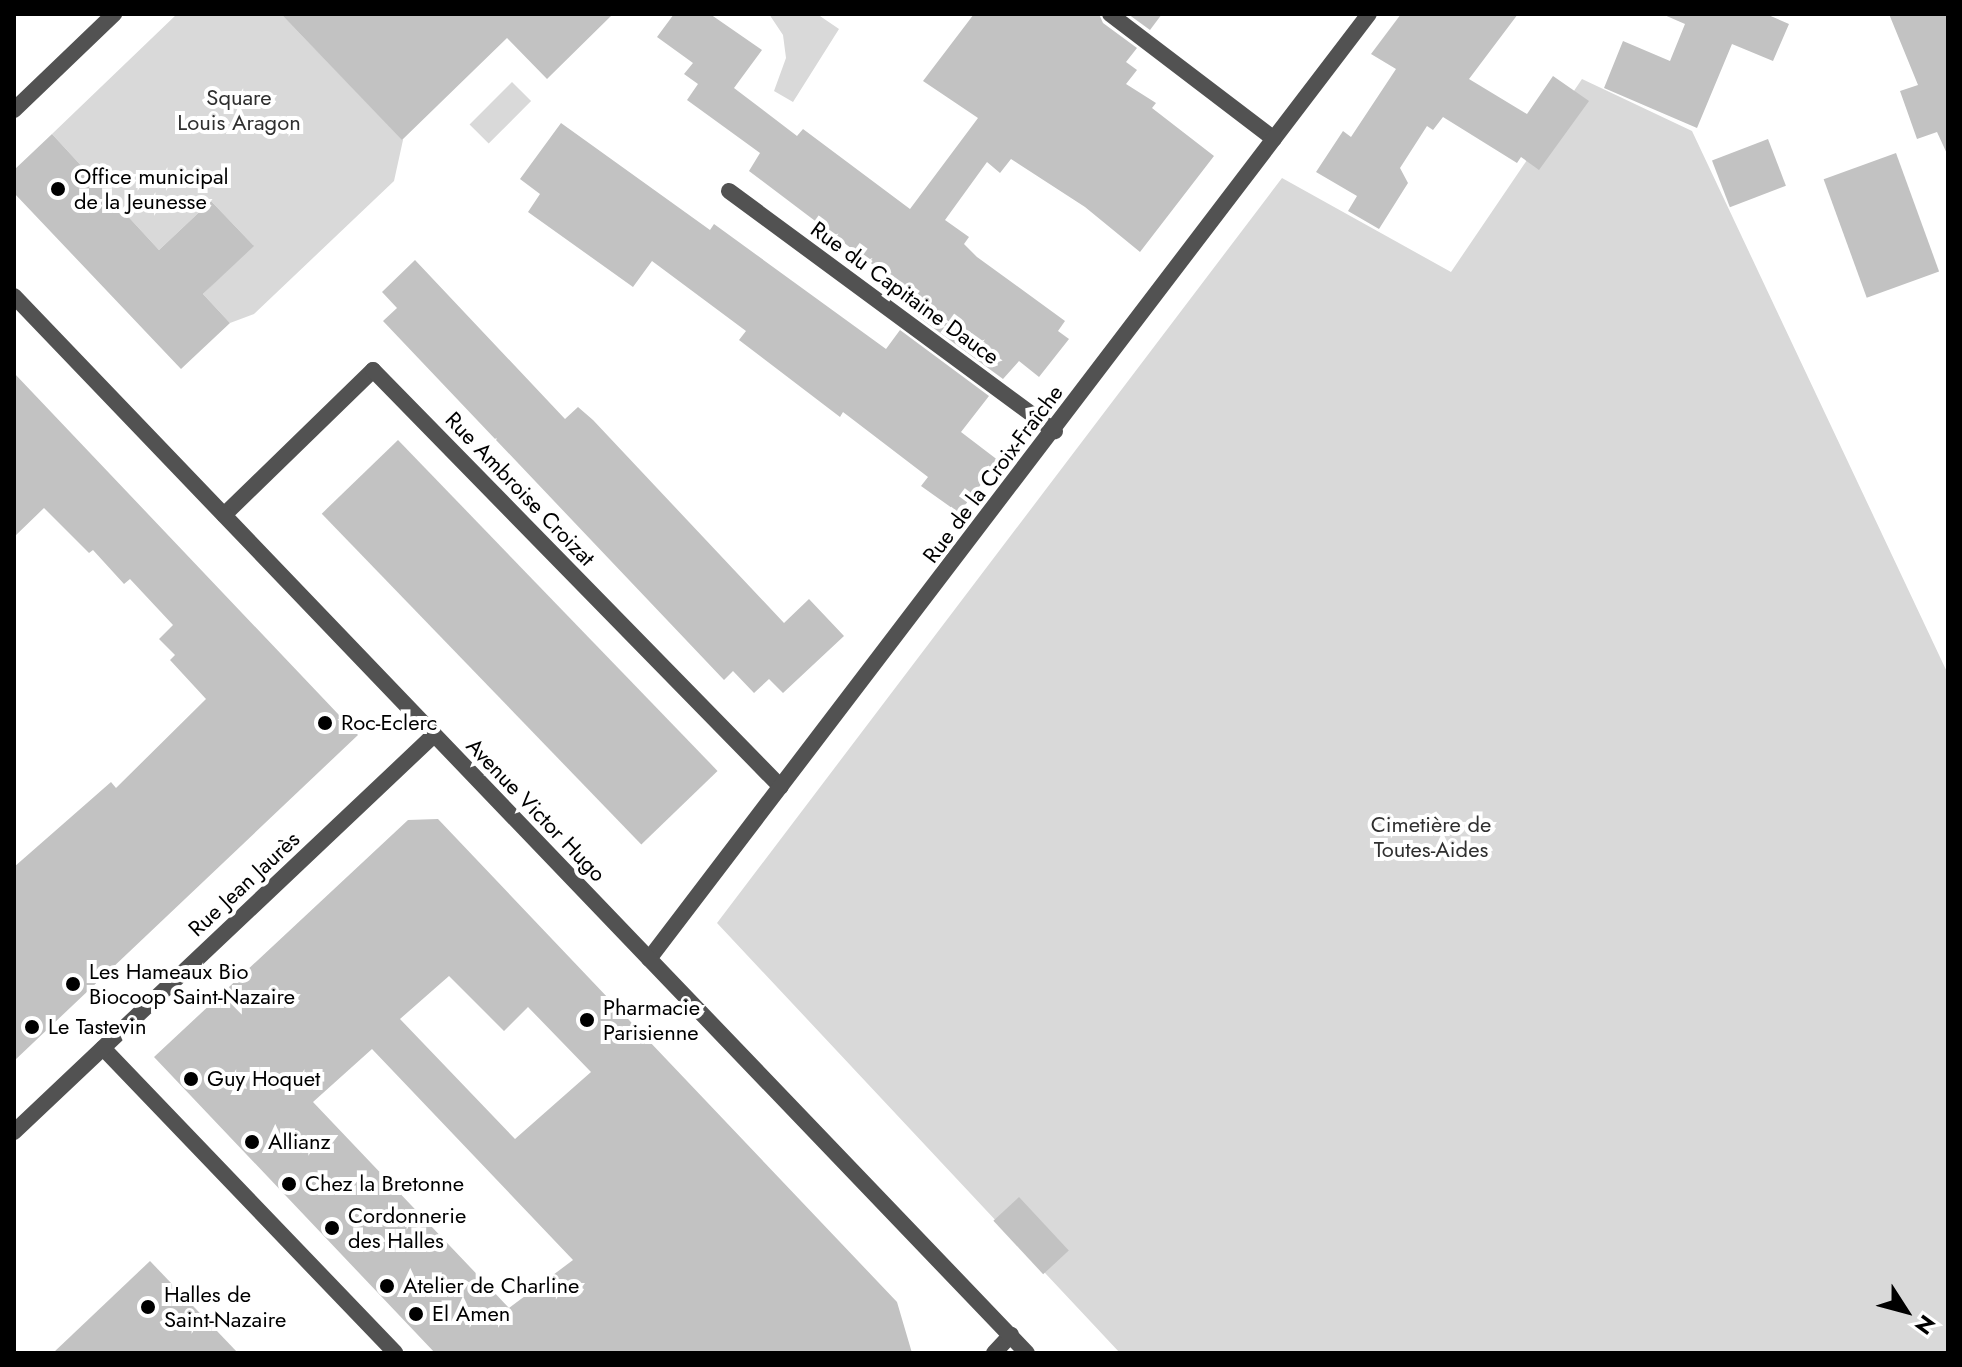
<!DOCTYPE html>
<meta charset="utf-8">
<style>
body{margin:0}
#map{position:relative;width:1962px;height:1367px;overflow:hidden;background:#fff;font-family:Jost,sans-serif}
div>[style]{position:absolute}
.green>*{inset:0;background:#d9d9d9;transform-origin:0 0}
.building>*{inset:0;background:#c2c2c2;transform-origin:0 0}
.minor>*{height:16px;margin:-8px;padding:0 8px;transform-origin:8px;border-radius:8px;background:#525252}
.tertiary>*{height:16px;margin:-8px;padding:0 8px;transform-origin:8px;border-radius:8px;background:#525252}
.dots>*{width:22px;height:22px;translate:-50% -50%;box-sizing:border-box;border:4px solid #fff;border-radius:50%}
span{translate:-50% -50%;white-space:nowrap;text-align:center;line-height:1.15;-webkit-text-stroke:8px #fff;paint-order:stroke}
.park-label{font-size:22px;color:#303030}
.poi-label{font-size:22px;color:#000}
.left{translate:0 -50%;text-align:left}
.street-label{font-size:22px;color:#000}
.frame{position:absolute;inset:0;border:16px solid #000;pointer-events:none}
.north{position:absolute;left:1866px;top:1271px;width:80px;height:80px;-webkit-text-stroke:6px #fff;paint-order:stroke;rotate:126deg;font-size:22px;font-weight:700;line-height:32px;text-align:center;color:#000}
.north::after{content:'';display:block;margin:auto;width:28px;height:36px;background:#000;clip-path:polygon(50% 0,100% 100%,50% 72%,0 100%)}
</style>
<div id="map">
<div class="green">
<div style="clip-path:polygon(177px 14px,281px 14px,403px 140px,394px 181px,254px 314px,230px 323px,203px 294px,253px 245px,211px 201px,159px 250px,52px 134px)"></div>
<div style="clip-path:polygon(769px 14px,817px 14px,839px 29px,793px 102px,774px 91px,786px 58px,783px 35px)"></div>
<div style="clip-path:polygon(1582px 79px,1692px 131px,1948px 674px,1948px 1353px,1120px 1353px,717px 923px,1282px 178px,1451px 272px)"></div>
<div style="left:512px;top:82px;width:27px;height:60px;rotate:45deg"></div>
</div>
<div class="building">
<div style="clip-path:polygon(281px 14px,613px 14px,547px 79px,507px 38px,402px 140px)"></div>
<div style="clip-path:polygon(674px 14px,710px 14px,762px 50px,734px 88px,797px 136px,803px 129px,910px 209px,978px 118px,923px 81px,974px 14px,1099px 14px,1103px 23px,1137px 48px,1126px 62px,1137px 70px,1126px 84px,1156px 103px,1152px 108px,1214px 156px,1140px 252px,1085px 207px,1011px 159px,1000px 173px,987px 162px,945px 220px,969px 237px,964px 244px,977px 257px,1065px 321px,1058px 331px,1069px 339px,1039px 377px,1019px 361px,1003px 379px,913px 313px,921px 301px,749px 171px,760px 153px,687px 100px,698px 84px,684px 74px,693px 63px,657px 37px)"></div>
<div style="clip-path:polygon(1128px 14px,1162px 14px,1150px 30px)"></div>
<div style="clip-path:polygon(1401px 14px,1518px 14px,1469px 79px,1527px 114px,1553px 76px,1589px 101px,1539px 170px,1521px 157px,1517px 163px,1443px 117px,1433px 130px,1427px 126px,1400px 168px,1408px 183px,1379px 229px,1348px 211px,1357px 196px,1316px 172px,1343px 131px,1351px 137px,1396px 69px,1371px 54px)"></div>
<div style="clip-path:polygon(1662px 14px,1766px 14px,1789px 24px,1773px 61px,1732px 44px,1697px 128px,1604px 88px,1623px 41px,1670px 61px,1685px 24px)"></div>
<div style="clip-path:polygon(1889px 14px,1948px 14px,1948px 156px,1937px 132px,1917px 139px,1900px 91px,1918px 85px)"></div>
<div style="clip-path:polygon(561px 123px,710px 230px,714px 224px,886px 349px,900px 330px,989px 396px,961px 432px,999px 461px,959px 513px,921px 486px,928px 477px,843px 412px,840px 417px,739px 340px,746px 331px,652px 261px,633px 287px,528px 212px,540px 194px,520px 179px)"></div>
<div style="clip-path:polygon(52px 134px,159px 250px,211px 201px,254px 246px,203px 294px,230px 323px,181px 369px,14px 193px,14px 170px)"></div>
<div style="left:1768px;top:139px;width:50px;height:60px;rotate:69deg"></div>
<div style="left:1896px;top:153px;width:126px;height:77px;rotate:70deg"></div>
<div style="clip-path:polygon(415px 260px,565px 419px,578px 407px,593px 420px,784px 623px,809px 599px,844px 636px,783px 693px,769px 679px,754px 693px,733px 671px,724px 680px,383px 321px,397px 308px,382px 292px)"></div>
<div style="clip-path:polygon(14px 373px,358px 735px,14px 1061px,14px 867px,111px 782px,116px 788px,206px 699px,170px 660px,175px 655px,159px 639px,173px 625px,130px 579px,124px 584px,93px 550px,89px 553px,44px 508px,14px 537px)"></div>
<div style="left:398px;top:440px;width:460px;height:106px;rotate:46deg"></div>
<div style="clip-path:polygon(evenodd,438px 819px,897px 1302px,912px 1353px,435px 1353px,154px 1057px,408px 820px,438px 819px,449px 976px,504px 1031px,528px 1007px,591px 1072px,515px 1139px,400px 1019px,449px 976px,438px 819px,372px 1049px,573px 1260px,509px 1308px,313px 1102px,372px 1049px)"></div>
<div style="left:1019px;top:1197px;width:73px;height:35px;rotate:47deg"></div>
<div style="clip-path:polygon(150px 1261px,238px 1353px,53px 1353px)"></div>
</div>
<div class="minor">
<div style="left:1110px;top:14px;width:206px;rotate:37.3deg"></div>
<div style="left:729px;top:191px;width:405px;rotate:36.4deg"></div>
<div style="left:224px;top:515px;width:208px;rotate:-44.2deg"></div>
<div style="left:373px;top:370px;width:583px;rotate:45.63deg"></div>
<div style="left:649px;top:959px;width:1188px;rotate:-52.7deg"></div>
<div style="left:103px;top:1048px;width:422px;rotate:46.2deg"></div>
<div style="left:994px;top:1353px;width:25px;rotate:-47deg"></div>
</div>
<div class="tertiary">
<div style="left:14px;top:110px;width:139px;rotate:-43.8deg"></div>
<div style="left:14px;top:296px;width:1464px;rotate:46.22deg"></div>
<div style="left:14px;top:1132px;width:578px;rotate:-43.39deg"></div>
</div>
<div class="dots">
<div style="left:58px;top:189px;background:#000"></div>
<div style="left:325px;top:723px;background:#000"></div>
<div style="left:73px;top:984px;background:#000"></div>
<div style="left:587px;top:1020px;background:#000"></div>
<div style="left:32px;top:1027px;background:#000"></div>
<div style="left:191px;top:1079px;background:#000"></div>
<div style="left:252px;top:1142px;background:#000"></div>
<div style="left:289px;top:1184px;background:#000"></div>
<div style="left:332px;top:1228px;background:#000"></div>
<div style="left:387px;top:1286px;background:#000"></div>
<div style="left:148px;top:1307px;background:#000"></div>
<div style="left:416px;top:1314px;background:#000"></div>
</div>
<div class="park-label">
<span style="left:239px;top:110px">Square<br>Louis Aragon</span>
<span style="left:1431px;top:837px">Cimetière de<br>Toutes-Aides</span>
</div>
<div class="poi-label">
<span class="left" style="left:74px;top:189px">Office municipal<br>de la Jeunesse</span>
<span class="left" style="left:341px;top:723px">Roc-Eclerc</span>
<span class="left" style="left:89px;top:984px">Les Hameaux Bio<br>Biocoop Saint-Nazaire</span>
<span class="left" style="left:603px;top:1020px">Pharmacie<br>Parisienne</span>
<span class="left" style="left:48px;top:1027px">Le Tastevin</span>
<span class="left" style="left:207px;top:1079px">Guy Hoquet</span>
<span class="left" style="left:268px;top:1142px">Allianz</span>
<span class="left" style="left:305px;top:1184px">Chez la Bretonne</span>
<span class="left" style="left:348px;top:1228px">Cordonnerie<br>des Halles</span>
<span class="left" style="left:403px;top:1286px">Atelier de Charline</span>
<span class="left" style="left:164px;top:1307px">Halles de<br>Saint-Nazaire</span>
<span class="left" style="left:432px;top:1314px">El Amen</span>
</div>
<div class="street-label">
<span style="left:905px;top:293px;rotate:36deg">Rue du Capitaine Dauce</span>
<span style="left:993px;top:474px;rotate:-53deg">Rue de la Croix-Fraîche</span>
<span style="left:520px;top:489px;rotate:46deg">Rue Ambroise Croizat</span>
<span style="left:536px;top:810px;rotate:46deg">Avenue Victor Hugo</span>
<span style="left:244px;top:884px;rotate:-43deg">Rue Jean Jaurès</span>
</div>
<div class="frame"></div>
<div class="north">N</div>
</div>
